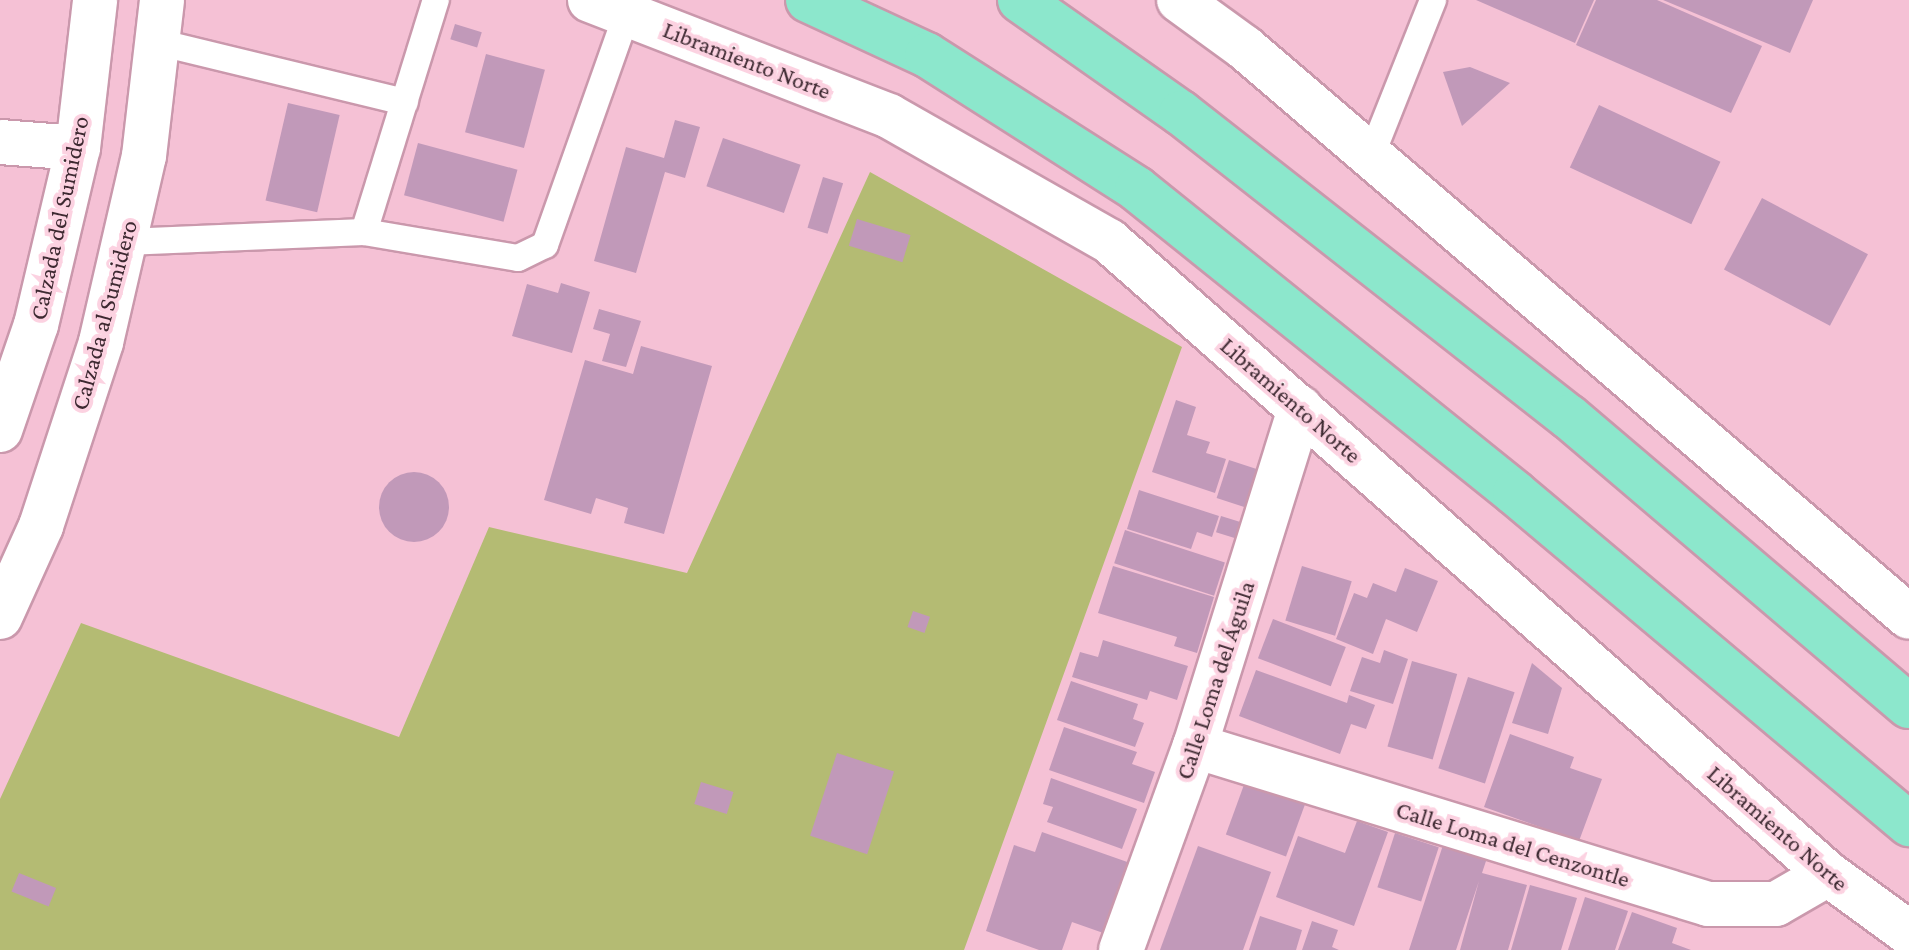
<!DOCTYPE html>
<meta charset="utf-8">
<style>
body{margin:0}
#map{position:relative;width:1909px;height:950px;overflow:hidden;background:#f5c1d5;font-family:"Crimson Pro",serif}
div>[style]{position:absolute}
.green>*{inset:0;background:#b4bb73}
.building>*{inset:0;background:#c199b9;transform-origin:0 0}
.round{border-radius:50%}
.roads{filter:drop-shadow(2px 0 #ca98ac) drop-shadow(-2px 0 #ca98ac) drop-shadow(0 2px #ca98ac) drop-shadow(0 -2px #ca98ac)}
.lane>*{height:26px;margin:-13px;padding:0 13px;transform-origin:13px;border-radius:13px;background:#fff}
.street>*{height:44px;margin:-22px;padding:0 22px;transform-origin:22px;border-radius:22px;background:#fff}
.secondary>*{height:44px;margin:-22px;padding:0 22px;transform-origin:22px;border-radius:22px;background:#fff}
.highway>*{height:44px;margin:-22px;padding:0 22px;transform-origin:22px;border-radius:22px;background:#8ce7cc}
span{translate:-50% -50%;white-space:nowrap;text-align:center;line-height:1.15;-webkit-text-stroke:8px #fcd2e1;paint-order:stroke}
.street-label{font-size:24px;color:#3d2931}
</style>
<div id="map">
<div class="green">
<div style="clip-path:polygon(870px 172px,1182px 347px,964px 950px,0 950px,0 799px,81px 623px,399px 737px,489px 527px,687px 573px)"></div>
</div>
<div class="building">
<div style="clip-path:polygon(1476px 0,1594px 0,1575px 43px)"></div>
<div style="clip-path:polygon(1596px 0,1657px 0,1762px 46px,1731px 113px,1576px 45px)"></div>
<div style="clip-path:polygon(1663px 0,1813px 0,1790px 53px)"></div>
<div style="left:455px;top:24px;width:28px;height:16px;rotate:17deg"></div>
<div style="left:486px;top:54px;width:61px;height:81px;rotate:15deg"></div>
<div style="clip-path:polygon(1470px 67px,1510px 83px,1462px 126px,1443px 72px)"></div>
<div style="left:288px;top:103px;width:53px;height:100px;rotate:13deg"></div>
<div style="left:1599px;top:105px;width:134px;height:69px;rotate:25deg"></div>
<div style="clip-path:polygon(675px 120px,700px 127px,685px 178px,665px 172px,636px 273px,594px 261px,626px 147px,664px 158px)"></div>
<div style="left:723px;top:138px;width:82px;height:51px;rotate:19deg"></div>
<div style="left:418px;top:143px;width:103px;height:54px;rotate:15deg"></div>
<div style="left:823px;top:177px;width:21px;height:53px;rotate:17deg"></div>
<div style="left:1762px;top:198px;width:120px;height:81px;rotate:28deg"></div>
<div style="left:857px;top:219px;width:56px;height:28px;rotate:17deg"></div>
<div style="clip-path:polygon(561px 283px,590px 292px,572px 353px,512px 336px,527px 284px,558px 293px)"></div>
<div style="clip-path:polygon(599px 309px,641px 321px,626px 367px,602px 361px,610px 334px,593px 329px)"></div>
<div style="clip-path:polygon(641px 346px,712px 366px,664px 534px,624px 523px,628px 508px,596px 498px,591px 514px,544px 500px,585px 360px,633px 374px)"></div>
<div style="clip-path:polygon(1176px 400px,1196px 407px,1187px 435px,1210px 442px,1206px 453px,1226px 459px,1215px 493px,1152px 472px)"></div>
<div style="left:1229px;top:460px;width:33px;height:40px;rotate:18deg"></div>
<div class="round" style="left:379px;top:472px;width:70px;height:70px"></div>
<div style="clip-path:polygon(1139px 490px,1219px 516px,1212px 537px,1197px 532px,1191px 549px,1127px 529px)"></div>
<div style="left:1221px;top:516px;width:21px;height:17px;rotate:17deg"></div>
<div style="left:1125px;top:530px;width:105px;height:35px;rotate:18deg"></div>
<div style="clip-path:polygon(1113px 566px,1214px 597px,1197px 653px,1174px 646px,1177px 637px,1098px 613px)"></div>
<div style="left:1302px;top:566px;width:52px;height:57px;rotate:17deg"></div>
<div style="clip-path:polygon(1405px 568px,1438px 581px,1417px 632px,1386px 619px,1373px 654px,1336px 639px,1354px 593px,1367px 598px,1373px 583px,1396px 592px)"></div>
<div style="left:913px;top:611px;width:18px;height:17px;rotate:19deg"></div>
<div style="left:1273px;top:619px;width:78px;height:42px;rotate:21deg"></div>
<div style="clip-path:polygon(1103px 640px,1188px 666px,1177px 700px,1150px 691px,1147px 700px,1072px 677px,1080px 652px,1098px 657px)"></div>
<div style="clip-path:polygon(1384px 650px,1408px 659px,1393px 704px,1350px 691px,1362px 657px,1380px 663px)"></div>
<div style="left:1412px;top:661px;width:47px;height:89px;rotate:16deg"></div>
<div style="clip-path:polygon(1532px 663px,1562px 688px,1548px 734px,1512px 723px)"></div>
<div style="clip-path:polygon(1256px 670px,1347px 703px,1349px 695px,1375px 705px,1366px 729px,1351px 724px,1340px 754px,1239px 716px)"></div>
<div style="left:1468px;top:677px;width:49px;height:96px;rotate:18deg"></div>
<div style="clip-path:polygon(1071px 681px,1138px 704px,1133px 719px,1144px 723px,1135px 747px,1057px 720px)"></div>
<div style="clip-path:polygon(1064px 727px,1137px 752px,1132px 764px,1155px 772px,1144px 803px,1049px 770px)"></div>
<div style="clip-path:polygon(1510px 734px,1574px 757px,1570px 768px,1602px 779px,1579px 841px,1484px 807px)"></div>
<div style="left:837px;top:753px;width:60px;height:87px;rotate:18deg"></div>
<div style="clip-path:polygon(1051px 778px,1137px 809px,1122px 849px,1047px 822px,1053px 807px,1043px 804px)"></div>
<div style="left:701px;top:782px;width:34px;height:23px;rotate:17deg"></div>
<div style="left:1245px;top:782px;width:64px;height:56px;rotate:20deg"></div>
<div style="clip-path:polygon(1357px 821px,1388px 832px,1354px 926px,1276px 897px,1298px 836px,1345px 853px)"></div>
<div style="clip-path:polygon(1042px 832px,1133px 864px,1109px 935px,1072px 922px,1062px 950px,1039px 950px,986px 931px,1014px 845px,1035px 852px)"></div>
<div style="left:1395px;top:833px;width:46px;height:57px;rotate:18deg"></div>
<div style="clip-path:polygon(1443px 845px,1487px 858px,1482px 873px,1527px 885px,1508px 950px,1460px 950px,1479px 881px,1456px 950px,1409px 950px)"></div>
<div style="clip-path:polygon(1198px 846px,1271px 872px,1243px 950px,1160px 950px)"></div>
<div style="left:19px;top:873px;width:40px;height:20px;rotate:22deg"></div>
<div style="clip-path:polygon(1530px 885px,1577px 898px,1561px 950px,1511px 950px)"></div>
<div style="clip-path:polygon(1585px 897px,1628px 911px,1615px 950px,1568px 950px)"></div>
<div style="clip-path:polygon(1632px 912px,1677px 928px,1672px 943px,1691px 950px,1618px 950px)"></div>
<div style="clip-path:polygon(1260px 916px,1302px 930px,1296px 950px,1249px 950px)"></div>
<div style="clip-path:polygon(1312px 921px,1338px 930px,1332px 947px,1339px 950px,1302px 950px)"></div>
</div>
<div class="roads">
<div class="lane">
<div style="left:157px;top:42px;width:255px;rotate:13.6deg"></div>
<div style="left:1371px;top:156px;width:168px;rotate:-68.3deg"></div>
<div style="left:364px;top:232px;width:156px;rotate:9.6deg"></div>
<div style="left:518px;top:258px;width:30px;rotate:-26deg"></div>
<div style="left:545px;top:245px;width:246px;rotate:-70.5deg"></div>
<div style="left:125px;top:242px;width:239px;rotate:-2.4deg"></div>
<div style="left:364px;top:232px;width:243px;rotate:-72.8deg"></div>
</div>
<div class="street">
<div style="left:0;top:142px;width:78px;rotate:4.4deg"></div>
<div style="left:1195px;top:746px;width:537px;rotate:17.12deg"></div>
<div style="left:1708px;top:904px;width:68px"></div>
<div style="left:1776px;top:904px;width:60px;rotate:-30deg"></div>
<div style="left:1121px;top:950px;width:217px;rotate:-70.1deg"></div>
<div style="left:1195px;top:746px;width:354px;rotate:-72.7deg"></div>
</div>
<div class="secondary">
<div style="left:590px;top:0;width:321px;rotate:21.2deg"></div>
<div style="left:889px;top:116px;width:253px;rotate:29.6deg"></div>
<div style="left:1109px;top:241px;width:958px;rotate:41.36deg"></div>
<div style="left:1828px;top:874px;width:100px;rotate:36.1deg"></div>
<div style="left:1179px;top:0;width:82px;rotate:36deg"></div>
<div style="left:1245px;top:48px;width:874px;rotate:40.59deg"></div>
<div style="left:0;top:430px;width:111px;rotate:-71.1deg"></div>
<div style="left:36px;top:325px;width:182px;rotate:-76.7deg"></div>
<div style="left:78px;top:148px;width:149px;rotate:-83.4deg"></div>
<div style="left:0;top:617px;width:100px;rotate:-65.7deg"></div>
<div style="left:41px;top:526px;width:194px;rotate:-71.9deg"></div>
<div style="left:101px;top:342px;width:191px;rotate:-77deg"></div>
<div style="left:144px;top:156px;width:157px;rotate:-83.4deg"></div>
</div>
<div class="highway">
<div style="left:808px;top:0;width:131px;rotate:24.8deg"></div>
<div style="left:927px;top:55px;width:249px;rotate:32.5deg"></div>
<div style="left:1137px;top:189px;width:485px;rotate:38.8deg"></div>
<div style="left:1515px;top:493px;width:515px;rotate:40.03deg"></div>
<div style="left:1020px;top:0;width:197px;rotate:35.1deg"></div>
<div style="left:1181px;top:113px;width:493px;rotate:38.1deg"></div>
<div style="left:1569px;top:417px;width:446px;rotate:40.4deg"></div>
</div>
</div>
<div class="street-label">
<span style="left:747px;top:60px;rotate:21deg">Libramiento Norte</span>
<span style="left:59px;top:218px;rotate:-78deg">Calzada del Sumidero</span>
<span style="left:104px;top:315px;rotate:-75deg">Calzada al Sumidero</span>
<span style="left:1291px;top:400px;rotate:41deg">Libramiento Norte</span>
<span style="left:1215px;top:680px;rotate:-72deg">Calle Loma del Águila</span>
<span style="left:1778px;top:828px;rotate:41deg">Libramiento Norte</span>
<span style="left:1513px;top:844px;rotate:17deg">Calle Loma del Cenzontle</span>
</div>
</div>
